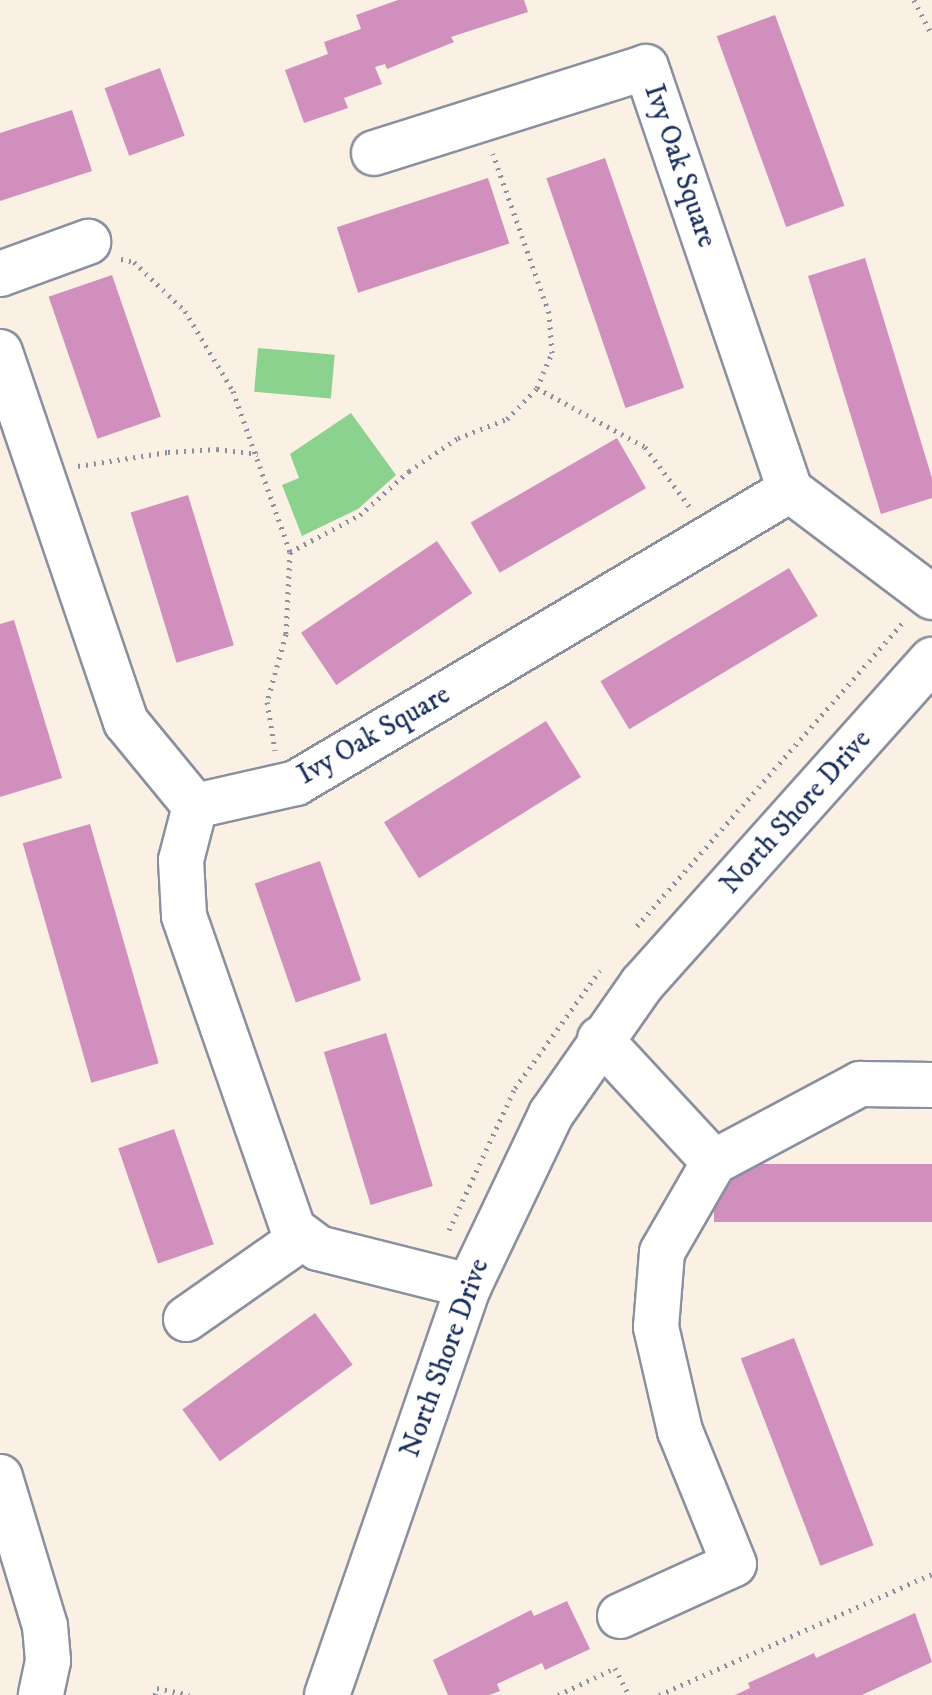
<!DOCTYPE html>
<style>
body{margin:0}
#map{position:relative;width:932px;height:1695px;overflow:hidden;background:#faf0e3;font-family:"IM FELL DW Pica",serif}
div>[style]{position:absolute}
.green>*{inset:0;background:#8ad28e;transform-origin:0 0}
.building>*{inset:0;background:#d08fbd;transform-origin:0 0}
.path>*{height:5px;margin-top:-2.5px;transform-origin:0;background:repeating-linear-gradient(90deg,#8a90a0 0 2px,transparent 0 8px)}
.roads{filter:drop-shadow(2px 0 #8a90a0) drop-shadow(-2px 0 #8a90a0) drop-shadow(0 2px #8a90a0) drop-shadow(0 -2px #8a90a0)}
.minor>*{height:44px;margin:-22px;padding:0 22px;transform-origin:22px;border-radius:22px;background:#fff}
span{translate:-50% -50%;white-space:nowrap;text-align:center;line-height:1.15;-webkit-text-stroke:6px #fff;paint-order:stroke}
.street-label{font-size:28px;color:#1b2f5e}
</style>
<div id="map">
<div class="green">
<div style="left:258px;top:348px;width:77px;height:44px;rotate:5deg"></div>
<div style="clip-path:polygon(351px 413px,396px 475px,358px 509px,302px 536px,282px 485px,299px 478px,290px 454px)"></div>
</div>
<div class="building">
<div style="clip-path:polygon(398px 0,524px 0,528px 12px,451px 37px,454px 42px,387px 69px,385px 64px,375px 67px,382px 84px,344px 98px,348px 108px,304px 123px,285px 70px,328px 54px,324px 42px,361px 29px,356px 15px)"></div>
<div style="left:775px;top:15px;width:203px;height:62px;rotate:70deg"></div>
<div style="left:160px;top:68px;width:72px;height:59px;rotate:70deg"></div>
<div style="clip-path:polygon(72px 110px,92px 171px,0 201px,0 133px)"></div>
<div style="left:605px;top:158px;width:243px;height:62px;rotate:71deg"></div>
<div style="left:488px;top:178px;width:69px;height:159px;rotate:72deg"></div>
<div style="clip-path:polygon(865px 258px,932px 478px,932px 498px,881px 514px,808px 276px)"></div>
<div style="left:112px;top:275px;width:150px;height:67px;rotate:71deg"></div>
<div style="left:617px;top:438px;width:58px;height:169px;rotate:60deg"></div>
<div style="left:188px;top:495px;width:157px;height:60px;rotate:73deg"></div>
<div style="left:437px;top:541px;width:63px;height:164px;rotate:56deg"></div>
<div style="left:789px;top:568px;width:56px;height:220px;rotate:59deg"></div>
<div style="clip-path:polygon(14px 620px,62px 778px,0 797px,0 624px)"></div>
<div style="left:546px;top:721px;width:66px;height:191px;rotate:58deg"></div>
<div style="left:90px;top:824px;width:249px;height:70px;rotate:74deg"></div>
<div style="left:320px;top:861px;width:126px;height:69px;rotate:71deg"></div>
<div style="left:386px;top:1033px;width:160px;height:65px;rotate:73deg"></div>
<div style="left:174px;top:1129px;width:122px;height:59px;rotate:71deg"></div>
<div style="left:932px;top:1164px;width:58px;height:218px;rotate:90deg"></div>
<div style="left:315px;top:1313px;width:64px;height:164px;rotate:54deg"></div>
<div style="left:794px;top:1338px;width:222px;height:57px;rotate:69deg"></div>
<div style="clip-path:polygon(567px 1601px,590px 1649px,545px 1670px,542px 1663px,497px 1684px,500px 1691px,489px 1695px,448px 1695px,433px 1660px,531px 1610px,534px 1616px)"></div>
<div style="clip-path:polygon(915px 1613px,932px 1662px,862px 1695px,735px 1695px,750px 1688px,748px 1683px,814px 1653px,816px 1658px)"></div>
</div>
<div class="path">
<div style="left:914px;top:0;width:39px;rotate:63deg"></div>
<div style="left:121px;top:259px;width:13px;rotate:13deg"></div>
<div style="left:134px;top:262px;width:71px;rotate:43.9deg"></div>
<div style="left:185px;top:311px;width:93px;rotate:59deg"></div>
<div style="left:233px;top:391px;width:171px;rotate:70.5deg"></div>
<div style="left:290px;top:552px;width:82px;rotate:92.8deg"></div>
<div style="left:286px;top:634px;width:71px;rotate:105.6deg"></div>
<div style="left:267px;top:702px;width:49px;rotate:80.5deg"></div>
<div style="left:537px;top:388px;width:123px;rotate:28.6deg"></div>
<div style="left:645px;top:447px;width:74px;rotate:53.3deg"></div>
<div style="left:78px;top:466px;width:91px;rotate:-8.8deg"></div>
<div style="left:168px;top:452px;width:49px;rotate:-3.5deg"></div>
<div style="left:217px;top:449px;width:41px;rotate:7deg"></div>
<div style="left:290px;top:552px;width:79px;rotate:-27.9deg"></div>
<div style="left:360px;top:515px;width:66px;rotate:-41.9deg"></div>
<div style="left:409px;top:471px;width:59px;rotate:-34deg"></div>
<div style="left:458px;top:438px;width:53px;rotate:-21.2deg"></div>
<div style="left:507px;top:419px;width:43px;rotate:-45.9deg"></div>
<div style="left:537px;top:388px;width:38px;rotate:-67deg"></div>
<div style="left:552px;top:353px;width:40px;rotate:-94.3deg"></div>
<div style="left:549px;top:313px;width:169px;rotate:-109.4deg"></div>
<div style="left:637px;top:926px;width:403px;rotate:-48.8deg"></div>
<div style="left:449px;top:1230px;width:157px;rotate:-65.1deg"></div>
<div style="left:515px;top:1088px;width:145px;rotate:-54.2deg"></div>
<div style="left:155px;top:1695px;width:7px;rotate:-74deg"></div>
<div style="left:157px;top:1688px;width:33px;rotate:12deg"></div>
<div style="left:558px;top:1695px;width:63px;rotate:-25.3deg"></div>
<div style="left:615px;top:1668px;width:30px;rotate:63deg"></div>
<div style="left:659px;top:1695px;width:299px;rotate:-23.9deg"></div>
</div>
<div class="roads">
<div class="minor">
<div style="left:374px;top:153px;width:285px;rotate:-17.5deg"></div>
<div style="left:646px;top:67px;width:447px;rotate:71.2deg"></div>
<div style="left:790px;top:490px;width:178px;rotate:37deg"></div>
<div style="left:0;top:274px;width:94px;rotate:-20deg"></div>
<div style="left:0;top:352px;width:391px;rotate:71.2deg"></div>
<div style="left:126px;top:722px;width:109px;rotate:50.6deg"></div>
<div style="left:195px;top:806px;width:56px;rotate:104.5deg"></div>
<div style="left:181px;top:860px;width:56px;rotate:86.9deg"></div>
<div style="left:184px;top:916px;width:331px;rotate:70.8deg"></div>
<div style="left:293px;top:1229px;width:31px;rotate:37deg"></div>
<div style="left:318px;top:1248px;width:156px;rotate:14.1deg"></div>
<div style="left:195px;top:806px;width:104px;rotate:-12.8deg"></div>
<div style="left:296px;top:783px;width:574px;rotate:-30.67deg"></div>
<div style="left:600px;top:1039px;width:168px;rotate:47.2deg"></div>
<div style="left:186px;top:1319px;width:143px;rotate:-35deg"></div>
<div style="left:0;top:1477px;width:156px;rotate:73.2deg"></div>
<div style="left:45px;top:1626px;width:35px;rotate:85deg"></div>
<div style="left:48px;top:1661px;width:35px;rotate:102deg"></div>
<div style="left:620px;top:1616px;width:125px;rotate:-24.5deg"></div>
<div style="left:734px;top:1564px;width:144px;rotate:-112.1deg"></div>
<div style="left:680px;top:1431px;width:107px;rotate:-103deg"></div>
<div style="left:656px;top:1327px;width:75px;rotate:-85.4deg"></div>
<div style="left:662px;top:1252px;width:104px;rotate:-60deg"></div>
<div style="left:714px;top:1162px;width:166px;rotate:-28.1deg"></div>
<div style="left:860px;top:1084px;width:72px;rotate:0.8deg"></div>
<div style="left:327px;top:1695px;width:433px;rotate:-70.9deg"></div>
<div style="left:469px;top:1286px;width:191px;rotate:-64.5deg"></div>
<div style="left:551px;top:1114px;width:159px;rotate:-55deg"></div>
<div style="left:642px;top:984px;width:435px;rotate:-48.2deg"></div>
</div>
</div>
<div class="street-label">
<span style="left:680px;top:166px;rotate:71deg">Ivy Oak Square</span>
<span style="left:374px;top:735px;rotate:-30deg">Ivy Oak Square</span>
<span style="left:796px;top:812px;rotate:-48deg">North Shore Drive</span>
<span style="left:445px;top:1358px;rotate:-70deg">North Shore Drive</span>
</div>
</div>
